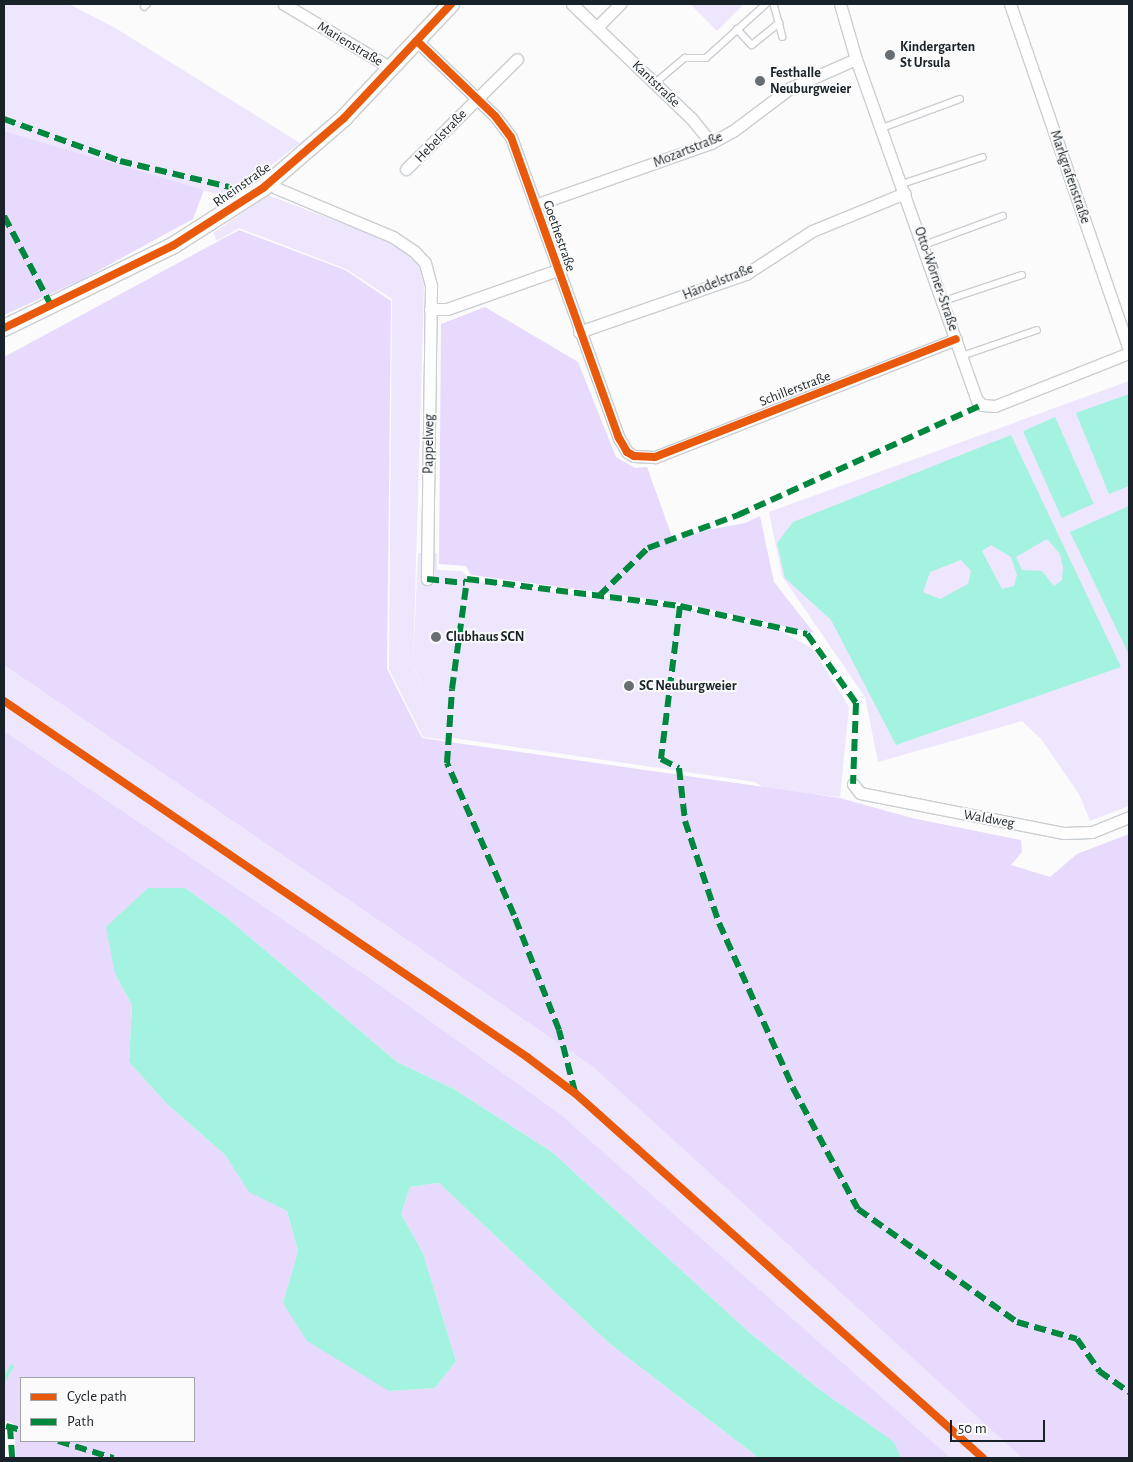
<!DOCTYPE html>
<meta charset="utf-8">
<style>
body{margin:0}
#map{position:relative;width:1133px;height:1462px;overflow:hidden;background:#fbfbfb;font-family:"Alegreya Sans",sans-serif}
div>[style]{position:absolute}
.green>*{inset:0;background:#eee6fd}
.forest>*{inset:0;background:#e7dafd}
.water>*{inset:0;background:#a4f3e0;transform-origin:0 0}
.stream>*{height:4px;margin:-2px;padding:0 2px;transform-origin:2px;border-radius:2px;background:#a4f3e0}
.roads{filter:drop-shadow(1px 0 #caced2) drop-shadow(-1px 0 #caced2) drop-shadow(0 1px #caced2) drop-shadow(0 -1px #caced2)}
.service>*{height:5.5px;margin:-2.75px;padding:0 2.75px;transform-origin:2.75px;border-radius:2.75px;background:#fefefe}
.minor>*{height:11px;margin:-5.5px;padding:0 5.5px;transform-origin:5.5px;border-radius:5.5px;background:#fefefe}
.secondary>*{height:16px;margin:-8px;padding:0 8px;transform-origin:8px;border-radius:8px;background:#fefefe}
.quiet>*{height:6px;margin-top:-3px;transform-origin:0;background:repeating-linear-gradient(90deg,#00873e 0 12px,transparent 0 18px)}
.cycleway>*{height:8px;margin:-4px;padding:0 4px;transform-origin:4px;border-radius:4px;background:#e8590c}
.dots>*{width:14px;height:14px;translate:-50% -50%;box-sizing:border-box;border:2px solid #fbfbfb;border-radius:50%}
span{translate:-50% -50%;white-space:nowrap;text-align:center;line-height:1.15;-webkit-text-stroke:4px #fbfbfb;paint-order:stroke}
.street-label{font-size:14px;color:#192228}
.poi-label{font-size:14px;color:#192228;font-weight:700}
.left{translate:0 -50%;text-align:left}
.frame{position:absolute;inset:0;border:5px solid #192228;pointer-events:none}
.legend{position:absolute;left:20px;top:1377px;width:175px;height:65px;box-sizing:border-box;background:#fbfbfb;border:1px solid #a1a4a7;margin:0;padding:6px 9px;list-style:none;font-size:15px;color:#192228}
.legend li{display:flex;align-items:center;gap:10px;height:25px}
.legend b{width:25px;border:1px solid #a1a4a7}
.scale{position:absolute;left:950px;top:1420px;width:95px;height:22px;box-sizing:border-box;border:2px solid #192228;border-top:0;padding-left:6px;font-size:15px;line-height:18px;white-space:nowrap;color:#192228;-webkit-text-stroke:4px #fbfbfb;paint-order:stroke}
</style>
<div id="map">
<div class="green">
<div style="clip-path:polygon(4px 4px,69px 4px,117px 29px,300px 143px,229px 198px,4px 131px)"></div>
<div style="clip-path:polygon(690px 4px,744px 4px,717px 31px)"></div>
<div style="clip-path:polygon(268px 195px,373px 235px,408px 253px,419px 265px,424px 286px,413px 667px,432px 707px,413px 666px,418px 553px,437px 553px,437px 570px,462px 571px,472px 581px,682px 608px,778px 629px,813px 649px,849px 707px,840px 797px,766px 789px,755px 782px,446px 737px,446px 740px,423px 737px,389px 669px,392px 299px,346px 269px,239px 228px,217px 241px,213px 233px)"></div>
<div style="clip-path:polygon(1129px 381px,1129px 806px,1090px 821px,1079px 794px,1041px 739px,1022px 721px,878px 762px,865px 697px,782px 576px,769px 512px)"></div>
<div style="clip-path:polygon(4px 665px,592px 1066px,1022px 1458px,951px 1458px,559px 1113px,380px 985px,4px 731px)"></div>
</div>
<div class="forest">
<div style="clip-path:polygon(4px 131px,204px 190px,193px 219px,83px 279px,4px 315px)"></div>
<div style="clip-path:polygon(239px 230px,345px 270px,391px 301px,387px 669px,422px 738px,840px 798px,912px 818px,1021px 840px,1022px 852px,1011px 865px,1050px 877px,1077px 854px,1129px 834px,1129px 1458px,1022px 1458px,592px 1066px,4px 665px,4px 357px)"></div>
<div style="clip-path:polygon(485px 307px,578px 362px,616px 457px,635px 468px,647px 467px,674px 542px,702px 531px,745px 523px,760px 516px,774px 582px,814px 633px,681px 603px,471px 575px,466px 566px,439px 564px,441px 324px)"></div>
<div style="clip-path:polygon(evenodd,4px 731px,380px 985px,559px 1113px,951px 1458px,901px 1458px,893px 1442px,819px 1389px,750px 1333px,552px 1152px,454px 1089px,397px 1062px,226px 917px,185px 888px,115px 974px,132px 1005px,129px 1062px,166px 1103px,225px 1155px,249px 1191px,287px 1211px,298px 1251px,283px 1303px,389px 1391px,435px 1388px,456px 1361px,423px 1253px,401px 1214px,410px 1187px,439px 1183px,610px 1344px,759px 1458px,16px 1458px,14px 1424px,4px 1420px,4px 731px,21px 1378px,194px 1378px,194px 1441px,21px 1441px,21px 1378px)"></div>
</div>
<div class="water">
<div style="clip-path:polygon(1129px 394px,1129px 486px,1109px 494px,1076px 413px)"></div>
<div style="left:1055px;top:417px;width:95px;height:35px;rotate:66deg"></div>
<div style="clip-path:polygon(evenodd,1011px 435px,1121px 667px,896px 745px,831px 620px,785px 578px,777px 543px,793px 522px,1011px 435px,1047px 539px,1060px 554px,1063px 567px,1062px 580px,1054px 586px,1042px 571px,1022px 570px,1016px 557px,1047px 539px,1011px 435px,991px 545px,1011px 557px,1017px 575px,1014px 586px,1002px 589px,982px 551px,991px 545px,1011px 435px,961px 560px,971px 571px,968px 584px,940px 599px,923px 592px,930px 572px,961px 560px)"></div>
<div style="clip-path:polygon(1129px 506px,1129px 655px,1070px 532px)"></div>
<div style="clip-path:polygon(148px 888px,185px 888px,226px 917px,397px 1062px,454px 1089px,552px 1152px,750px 1333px,819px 1389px,894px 1442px,901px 1458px,759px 1458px,610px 1344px,439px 1183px,410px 1187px,401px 1214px,423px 1253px,456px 1361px,435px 1388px,389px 1391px,307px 1341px,283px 1303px,298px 1251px,287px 1211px,249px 1192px,225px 1155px,166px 1103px,129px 1062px,132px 1005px,115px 974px,106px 927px)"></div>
</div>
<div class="stream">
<div style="left:4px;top:1380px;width:16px;rotate:-60deg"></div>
</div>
<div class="roads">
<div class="service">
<div style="left:774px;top:4px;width:34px;rotate:75deg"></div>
<div style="left:144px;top:7px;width:4px;rotate:-45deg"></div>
<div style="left:737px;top:29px;width:22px;rotate:47deg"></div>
<div style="left:752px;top:45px;width:35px;rotate:-39deg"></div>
<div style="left:655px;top:83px;width:39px;rotate:-40deg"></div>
<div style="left:685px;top:58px;width:21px"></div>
<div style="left:706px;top:58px;width:81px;rotate:-42deg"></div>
<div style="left:882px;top:128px;width:83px;rotate:-20.4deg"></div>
<div style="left:902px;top:184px;width:85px;rotate:-18.4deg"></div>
<div style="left:924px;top:245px;width:84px;rotate:-20.2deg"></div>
<div style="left:944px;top:301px;width:82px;rotate:-18.4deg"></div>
<div style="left:962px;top:356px;width:79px;rotate:-19.1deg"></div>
</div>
<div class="minor">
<div style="left:284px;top:4px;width:125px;rotate:30.9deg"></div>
<div style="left:572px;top:4px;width:165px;rotate:43.8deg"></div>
<div style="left:691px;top:118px;width:32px;rotate:51deg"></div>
<div style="left:840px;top:4px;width:57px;rotate:73.8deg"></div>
<div style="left:856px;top:59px;width:362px;rotate:70.5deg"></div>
<div style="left:977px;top:400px;width:7px;rotate:45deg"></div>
<div style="left:982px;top:405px;width:13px;rotate:4deg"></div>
<div style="left:995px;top:406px;width:144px;rotate:-21.6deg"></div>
<div style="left:1010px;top:4px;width:365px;rotate:71deg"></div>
<div style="left:597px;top:27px;width:33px;rotate:-45deg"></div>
<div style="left:417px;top:41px;width:108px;rotate:43.9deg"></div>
<div style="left:495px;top:116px;width:26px;rotate:53deg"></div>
<div style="left:511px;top:137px;width:320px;rotate:70.3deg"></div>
<div style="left:619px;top:438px;width:16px;rotate:60deg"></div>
<div style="left:627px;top:452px;width:8px;rotate:30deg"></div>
<div style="left:634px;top:456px;width:21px;rotate:3deg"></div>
<div style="left:655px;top:457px;width:323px;rotate:-21.4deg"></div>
<div style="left:406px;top:169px;width:156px;rotate:-44.7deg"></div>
<div style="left:270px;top:182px;width:8px;rotate:45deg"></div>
<div style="left:276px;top:188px;width:127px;rotate:22.7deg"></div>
<div style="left:393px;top:237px;width:25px;rotate:34deg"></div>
<div style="left:414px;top:251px;width:16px;rotate:47deg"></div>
<div style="left:425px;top:263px;width:24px;rotate:75deg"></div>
<div style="left:431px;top:286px;width:293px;rotate:90.8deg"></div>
<div style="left:535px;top:205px;width:187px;rotate:-19.4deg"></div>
<div style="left:711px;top:143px;width:25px;rotate:-29deg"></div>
<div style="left:733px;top:131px;width:71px;rotate:-37deg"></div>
<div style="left:790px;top:88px;width:72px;rotate:-23.7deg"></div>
<div style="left:430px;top:309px;width:17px"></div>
<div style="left:447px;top:309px;width:118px;rotate:-19.4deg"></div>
<div style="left:579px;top:332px;width:177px;rotate:-19.2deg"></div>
<div style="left:746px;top:274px;width:79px;rotate:-33.1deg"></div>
<div style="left:812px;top:231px;width:100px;rotate:-22.2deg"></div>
<div style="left:853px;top:784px;width:11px;rotate:52deg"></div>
<div style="left:860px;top:793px;width:208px;rotate:11.1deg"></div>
<div style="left:1064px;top:833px;width:28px;rotate:-2deg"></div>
<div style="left:1092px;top:832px;width:40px;rotate:-22deg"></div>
</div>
<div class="secondary">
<div style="left:4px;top:328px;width:189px;rotate:-26deg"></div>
<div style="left:174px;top:245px;width:106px;rotate:-32.6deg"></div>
<div style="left:263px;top:188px;width:107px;rotate:-40.8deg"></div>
<div style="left:344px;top:118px;width:156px;rotate:-46.8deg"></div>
</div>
</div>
<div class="quiet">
<div style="left:4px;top:119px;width:123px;rotate:19.9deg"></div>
<div style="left:120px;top:161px;width:112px;rotate:13.4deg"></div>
<div style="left:229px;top:187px;width:21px;rotate:47deg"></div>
<div style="left:4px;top:216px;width:101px;rotate:62.2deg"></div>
<div style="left:427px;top:579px;width:38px;rotate:6deg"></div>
<div style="left:599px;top:596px;width:69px;rotate:-44.4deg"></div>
<div style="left:648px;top:548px;width:96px;rotate:-20.1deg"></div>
<div style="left:738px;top:515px;width:268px;rotate:-24.3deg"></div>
<div style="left:680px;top:606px;width:154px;rotate:97.1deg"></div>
<div style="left:661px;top:759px;width:20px;rotate:27deg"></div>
<div style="left:679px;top:768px;width:53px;rotate:83.5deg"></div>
<div style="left:685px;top:821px;width:108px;rotate:71.6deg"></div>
<div style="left:719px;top:923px;width:181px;rotate:65.8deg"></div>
<div style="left:793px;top:1088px;width:137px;rotate:61.8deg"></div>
<div style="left:858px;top:1209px;width:195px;rotate:35.4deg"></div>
<div style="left:1017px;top:1322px;width:62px;rotate:15.8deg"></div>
<div style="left:1077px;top:1339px;width:39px;rotate:55deg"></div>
<div style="left:1099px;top:1371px;width:37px;rotate:35deg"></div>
<div style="left:575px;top:1092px;width:64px;rotate:-104.5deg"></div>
<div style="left:559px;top:1030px;width:123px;rotate:-111.4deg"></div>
<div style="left:514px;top:915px;width:166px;rotate:-113.8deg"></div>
<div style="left:447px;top:763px;width:74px;rotate:-86.1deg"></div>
<div style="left:452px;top:689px;width:111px;rotate:-82.2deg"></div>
<div style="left:467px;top:579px;width:215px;rotate:7.2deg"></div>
<div style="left:680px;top:606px;width:130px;rotate:12.4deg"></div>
<div style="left:807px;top:634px;width:85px;rotate:54.6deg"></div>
<div style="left:856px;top:703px;width:81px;rotate:92.1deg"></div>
<div style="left:6px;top:1426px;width:16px;rotate:15deg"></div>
<div style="left:10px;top:1427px;width:31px;rotate:86deg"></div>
<div style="left:58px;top:1441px;width:58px;rotate:17.2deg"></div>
</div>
<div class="cycleway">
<div style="left:417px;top:41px;width:108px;rotate:43.9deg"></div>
<div style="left:495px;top:116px;width:26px;rotate:53deg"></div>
<div style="left:511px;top:137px;width:320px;rotate:70.3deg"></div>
<div style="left:619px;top:438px;width:16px;rotate:60deg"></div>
<div style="left:627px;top:452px;width:8px;rotate:30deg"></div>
<div style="left:634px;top:456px;width:21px;rotate:3deg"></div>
<div style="left:655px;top:457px;width:323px;rotate:-21.4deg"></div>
<div style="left:4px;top:328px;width:189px;rotate:-26deg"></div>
<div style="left:174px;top:245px;width:106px;rotate:-32.6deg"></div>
<div style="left:263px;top:188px;width:107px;rotate:-40.8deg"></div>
<div style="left:344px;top:118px;width:156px;rotate:-46.8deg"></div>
<div style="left:4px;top:701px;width:633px;rotate:34.24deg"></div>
<div style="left:527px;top:1057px;width:61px;rotate:37.1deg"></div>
<div style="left:576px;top:1094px;width:546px;rotate:41.81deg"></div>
</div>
<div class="dots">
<div style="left:890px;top:55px;background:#686e72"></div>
<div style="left:760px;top:81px;background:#686e72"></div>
<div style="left:436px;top:637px;background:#686e72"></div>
<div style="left:629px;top:686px;background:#686e72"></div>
</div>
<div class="street-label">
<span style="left:350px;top:44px;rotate:31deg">Marienstraße</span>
<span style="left:656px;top:84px;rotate:44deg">Kantstraße</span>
<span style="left:441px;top:136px;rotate:-46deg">Hebelstraße</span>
<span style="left:688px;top:150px;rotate:-22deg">Mozartstraße</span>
<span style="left:1070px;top:177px;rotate:71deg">Markgrafenstraße</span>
<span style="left:242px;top:185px;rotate:-35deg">Rheinstraße</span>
<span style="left:559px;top:236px;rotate:71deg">Goethestraße</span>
<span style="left:936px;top:279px;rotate:71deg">Otto-Wörner-Straße</span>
<span style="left:718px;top:282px;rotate:-22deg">Händelstraße</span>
<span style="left:795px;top:389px;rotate:-21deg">Schillerstraße</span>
<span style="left:429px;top:444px;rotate:-89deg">Pappelweg</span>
<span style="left:989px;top:819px;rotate:10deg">Waldweg</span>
</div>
<div class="poi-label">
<span class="left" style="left:900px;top:55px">Kindergarten<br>St Ursula</span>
<span class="left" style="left:770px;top:81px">Festhalle<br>Neuburgweier</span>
<span class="left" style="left:446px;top:637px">Clubhaus SCN</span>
<span class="left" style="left:639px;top:686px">SC Neuburgweier</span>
</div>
<div class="frame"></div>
<ul class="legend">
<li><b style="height:6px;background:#e8590c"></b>Cycle path</li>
<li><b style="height:6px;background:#00873e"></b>Path</li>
</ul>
<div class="scale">50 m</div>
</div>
